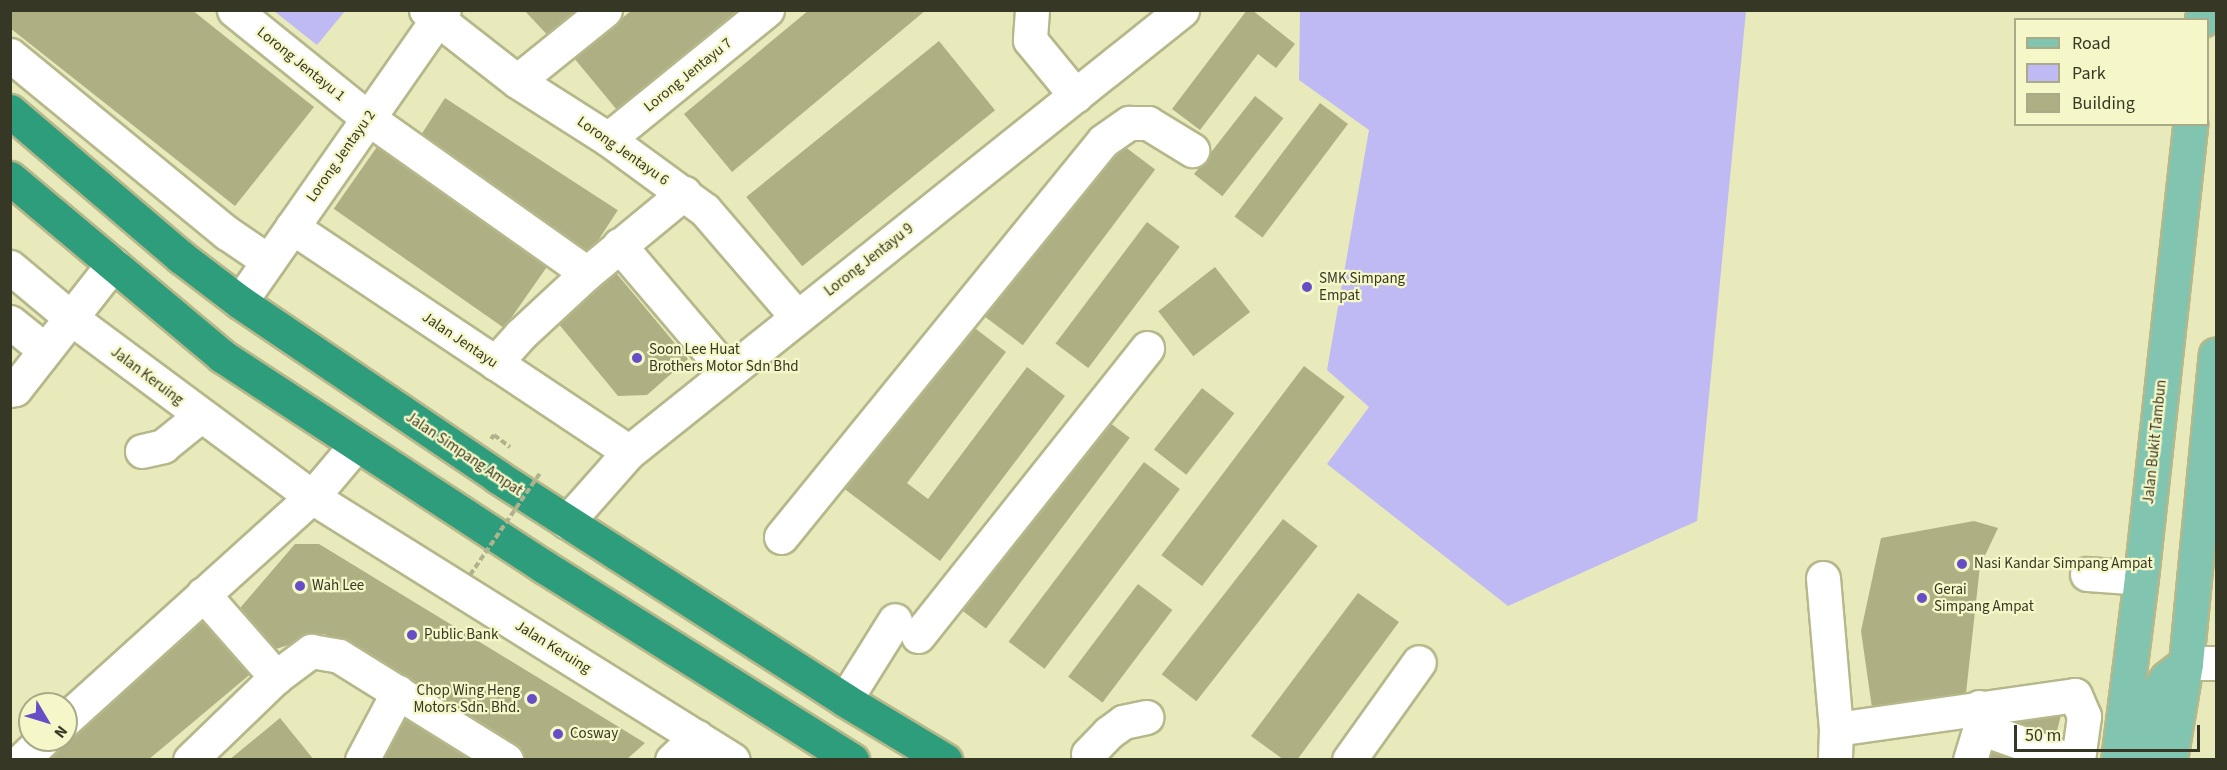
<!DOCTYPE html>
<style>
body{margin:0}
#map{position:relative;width:2227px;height:770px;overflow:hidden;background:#e8eabb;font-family:"Source Sans 3",sans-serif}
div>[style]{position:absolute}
.green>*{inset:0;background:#bfb9f4}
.building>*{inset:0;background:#aeaf83;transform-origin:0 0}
.path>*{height:4px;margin-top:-2px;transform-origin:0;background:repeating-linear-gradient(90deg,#b0b28c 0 6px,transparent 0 9px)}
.roads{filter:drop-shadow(2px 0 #b6b78a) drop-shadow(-2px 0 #b6b78a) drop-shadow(0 2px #b6b78a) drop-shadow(0 -2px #b6b78a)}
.minor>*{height:33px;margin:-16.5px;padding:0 16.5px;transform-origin:16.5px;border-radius:16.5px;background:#fff}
.major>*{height:33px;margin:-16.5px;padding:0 16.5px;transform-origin:16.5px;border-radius:16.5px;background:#81c4b0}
.highway>*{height:33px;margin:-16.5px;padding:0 16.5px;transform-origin:16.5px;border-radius:16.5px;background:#2d9d7c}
.path-bridge>*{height:4px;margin-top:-2px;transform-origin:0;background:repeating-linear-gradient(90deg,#b0b28c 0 6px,transparent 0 9px)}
.dots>*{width:16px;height:16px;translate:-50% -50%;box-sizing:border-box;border:3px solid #f5f7c8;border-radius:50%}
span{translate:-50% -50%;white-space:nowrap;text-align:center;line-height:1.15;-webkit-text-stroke:4.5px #f5f7c8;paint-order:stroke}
.street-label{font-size:15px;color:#373725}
.poi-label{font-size:15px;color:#373725}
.left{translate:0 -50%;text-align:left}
.right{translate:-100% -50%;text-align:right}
.frame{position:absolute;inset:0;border:12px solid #373725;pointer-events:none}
.legend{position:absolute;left:2014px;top:18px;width:195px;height:108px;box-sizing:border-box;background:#f5f7c8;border:2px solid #a9aa87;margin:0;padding:8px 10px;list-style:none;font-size:18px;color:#373725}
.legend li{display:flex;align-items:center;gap:12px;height:30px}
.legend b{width:30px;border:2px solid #a9aa87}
.north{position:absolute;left:18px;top:692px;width:60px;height:60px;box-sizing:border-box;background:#f5f7c8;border:2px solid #a9aa87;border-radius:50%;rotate:128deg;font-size:16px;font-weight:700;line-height:24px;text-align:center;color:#373725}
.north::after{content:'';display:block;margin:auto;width:21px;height:27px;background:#694dc6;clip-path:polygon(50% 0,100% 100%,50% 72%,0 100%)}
.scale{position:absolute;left:2014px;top:725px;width:186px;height:27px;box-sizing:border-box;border:3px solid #373725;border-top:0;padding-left:8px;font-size:18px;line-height:21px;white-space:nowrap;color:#373725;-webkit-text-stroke:4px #f5f7c8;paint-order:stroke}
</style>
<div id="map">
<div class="green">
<div style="clip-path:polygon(274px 11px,345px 11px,317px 45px)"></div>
<div style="clip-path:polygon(1300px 11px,1746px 11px,1697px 521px,1508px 606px,1327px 464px,1369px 407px,1327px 370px,1369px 130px,1299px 80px)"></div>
</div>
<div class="building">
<div style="clip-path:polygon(10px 10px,192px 10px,314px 107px,235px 206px,10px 28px)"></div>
<div style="clip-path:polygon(524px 10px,593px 10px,554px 42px)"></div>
<div style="clip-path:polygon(632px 10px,738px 10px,617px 110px,574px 58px)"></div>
<div style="clip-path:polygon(809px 10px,926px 10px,732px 172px,684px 114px)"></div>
<div style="clip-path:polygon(1247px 10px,1252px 10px,1295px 44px,1276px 68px,1258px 54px,1200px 130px,1172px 109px)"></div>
<div style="left:939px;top:41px;width:89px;height:248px;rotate:51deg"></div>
<div style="left:1255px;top:96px;width:36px;height:99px;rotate:38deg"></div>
<div style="left:445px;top:98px;width:206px;height:57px;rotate:33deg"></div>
<div style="left:1320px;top:103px;width:35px;height:142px;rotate:37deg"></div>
<div style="left:1116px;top:140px;width:49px;height:220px;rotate:37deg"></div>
<div style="left:379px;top:144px;width:208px;height:79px;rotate:35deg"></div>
<div style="left:1147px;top:222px;width:41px;height:152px;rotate:37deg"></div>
<div style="clip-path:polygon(607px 262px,688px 359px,647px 395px,618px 396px,548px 311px)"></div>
<div style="left:1215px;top:267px;width:57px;height:72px;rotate:52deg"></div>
<div style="clip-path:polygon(963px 319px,1006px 352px,907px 483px,928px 499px,1027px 367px,1065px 396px,940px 561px,838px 484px)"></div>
<div style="left:1304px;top:366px;width:51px;height:237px;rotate:37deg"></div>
<div style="left:1202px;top:388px;width:41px;height:78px;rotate:38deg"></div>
<div style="left:1097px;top:413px;width:41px;height:239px;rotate:37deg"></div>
<div style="left:1144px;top:462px;width:45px;height:225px;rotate:37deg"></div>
<div style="left:1283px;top:519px;width:44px;height:197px;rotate:38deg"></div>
<div style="clip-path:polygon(1974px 521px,1998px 528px,1980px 566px,1966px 693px,1872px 708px,1861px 631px,1881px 538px)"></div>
<div style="clip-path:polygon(295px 544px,319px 544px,645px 743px,626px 760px,529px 760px,324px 634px,263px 653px,234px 615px)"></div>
<div style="left:1138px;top:584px;width:43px;height:116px;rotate:37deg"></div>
<div style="clip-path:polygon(1358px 593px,1399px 622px,1297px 760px,1284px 760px,1251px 736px)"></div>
<div style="clip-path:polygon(198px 616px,254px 671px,148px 760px,46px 760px)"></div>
<div style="clip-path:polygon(2064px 703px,2054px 743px,2000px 725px,2003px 712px)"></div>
<div style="clip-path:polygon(404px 708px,487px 760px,372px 760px)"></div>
<div style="clip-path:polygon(280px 718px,314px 760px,229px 760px)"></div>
<div style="clip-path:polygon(1981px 738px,2048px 760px,1974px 760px)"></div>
</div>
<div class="path">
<div style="left:491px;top:439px;width:5px;rotate:-53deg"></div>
<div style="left:494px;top:435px;width:20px;rotate:37deg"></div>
</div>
<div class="roads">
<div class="minor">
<div style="left:234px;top:10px;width:172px;rotate:38.9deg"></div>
<div style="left:368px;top:118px;width:268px;rotate:35.3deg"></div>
<div style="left:426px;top:10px;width:115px;rotate:38deg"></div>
<div style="left:517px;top:81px;width:108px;rotate:32.5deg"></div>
<div style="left:608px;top:139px;width:120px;rotate:36.2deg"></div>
<div style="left:705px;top:210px;width:141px;rotate:49.3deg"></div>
<div style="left:1032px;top:10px;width:30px;rotate:94deg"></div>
<div style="left:1030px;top:40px;width:72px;rotate:50.6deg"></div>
<div style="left:10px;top:55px;width:281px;rotate:39.4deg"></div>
<div style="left:227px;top:233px;width:50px;rotate:34.3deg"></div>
<div style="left:517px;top:81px;width:113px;rotate:-38.9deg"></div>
<div style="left:608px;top:139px;width:205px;rotate:-39.1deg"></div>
<div style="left:292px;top:227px;width:405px;rotate:33.7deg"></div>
<div style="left:619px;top:245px;width:167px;rotate:49.6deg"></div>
<div style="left:10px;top:267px;width:80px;rotate:39.9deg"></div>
<div style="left:71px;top:318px;width:300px;rotate:36.6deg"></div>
<div style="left:312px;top:497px;width:496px;rotate:32deg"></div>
<div style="left:240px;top:302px;width:356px;rotate:-55.1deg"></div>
<div style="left:10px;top:322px;width:45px;rotate:38.7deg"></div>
<div style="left:495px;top:363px;width:38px;rotate:-48deg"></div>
<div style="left:520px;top:335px;width:91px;rotate:-42.8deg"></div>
<div style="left:587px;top:273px;width:126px;rotate:-39.5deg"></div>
<div style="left:10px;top:390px;width:5px;rotate:-11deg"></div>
<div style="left:15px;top:389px;width:159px;rotate:-51.9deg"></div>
<div style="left:142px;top:451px;width:22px;rotate:-13deg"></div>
<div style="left:163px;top:446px;width:48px;rotate:-39deg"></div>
<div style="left:567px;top:522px;width:94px;rotate:-48.5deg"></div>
<div style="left:629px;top:452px;width:708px;rotate:-38.63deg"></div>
<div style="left:781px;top:537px;width:510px;rotate:-50.88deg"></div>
<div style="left:1103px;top:141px;width:32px;rotate:-35deg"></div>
<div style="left:1129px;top:123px;width:19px"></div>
<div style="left:1148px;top:123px;width:52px;rotate:31.5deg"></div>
<div style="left:2087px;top:574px;width:54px;rotate:4.2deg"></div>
<div style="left:1823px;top:578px;width:152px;rotate:85.1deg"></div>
<div style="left:1836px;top:729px;width:31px;rotate:92deg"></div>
<div style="left:203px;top:594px;width:111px;rotate:48.7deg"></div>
<div style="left:918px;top:636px;width:368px;rotate:-51.5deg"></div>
<div style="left:2186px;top:663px;width:30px"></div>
<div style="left:845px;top:700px;width:94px;rotate:-58deg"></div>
<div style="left:66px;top:719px;width:331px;rotate:-42.1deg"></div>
<div style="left:312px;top:497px;width:68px;rotate:-49.8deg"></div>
<div style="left:1980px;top:728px;width:96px;rotate:19.6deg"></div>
<div style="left:1836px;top:729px;width:241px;rotate:-8.1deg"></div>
<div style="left:2075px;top:695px;width:23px;rotate:67deg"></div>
<div style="left:2084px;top:716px;width:44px;rotate:97.8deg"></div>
<div style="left:1088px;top:754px;width:29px;rotate:-46deg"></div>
<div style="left:1108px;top:733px;width:19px;rotate:-36deg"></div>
<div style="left:1123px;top:722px;width:24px;rotate:-12deg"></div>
<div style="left:22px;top:760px;width:29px;rotate:-44deg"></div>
<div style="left:190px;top:760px;width:120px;rotate:-44deg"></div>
<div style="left:276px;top:677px;width:44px;rotate:-36.6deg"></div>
<div style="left:311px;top:651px;width:28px;rotate:10deg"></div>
<div style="left:339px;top:656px;width:197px;rotate:31.9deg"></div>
<div style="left:362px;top:760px;width:77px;rotate:-62.1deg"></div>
<div style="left:672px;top:760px;width:34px;rotate:-43deg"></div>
<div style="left:1349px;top:760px;width:120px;rotate:-54.5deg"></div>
<div style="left:1970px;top:760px;width:34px;rotate:-73deg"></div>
<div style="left:1980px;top:728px;width:21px;rotate:-93deg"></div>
</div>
<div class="major">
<div style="left:2202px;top:20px;width:10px;rotate:-84deg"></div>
<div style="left:2118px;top:760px;width:183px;rotate:-82.8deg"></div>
<div style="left:2141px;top:578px;width:457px;rotate:-83.8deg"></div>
<div style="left:2141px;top:760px;width:66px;rotate:-77.8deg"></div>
<div style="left:2155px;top:695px;width:21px;rotate:-55deg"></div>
<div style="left:2167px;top:678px;width:24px;rotate:-38deg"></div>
<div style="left:2170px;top:760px;width:98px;rotate:-80.6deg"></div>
<div style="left:2186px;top:663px;width:310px;rotate:-84.5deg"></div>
</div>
<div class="highway">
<div style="left:10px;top:111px;width:225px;rotate:40.5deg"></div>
<div style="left:181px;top:257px;width:74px;rotate:37.3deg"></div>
<div style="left:240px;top:302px;width:312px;rotate:34.1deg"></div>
<div style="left:498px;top:477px;width:412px;rotate:32.7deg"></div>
<div style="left:845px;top:700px;width:117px;rotate:31deg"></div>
<div style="left:10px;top:178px;width:277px;rotate:40deg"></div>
<div style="left:222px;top:356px;width:384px;rotate:33.2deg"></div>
<div style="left:543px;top:566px;width:365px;rotate:32.1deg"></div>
</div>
</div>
<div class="path-bridge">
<div style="left:470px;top:575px;width:124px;rotate:-55.5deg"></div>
</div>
<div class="dots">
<div style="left:1307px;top:287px;background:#694dc6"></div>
<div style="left:637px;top:358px;background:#694dc6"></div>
<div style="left:1962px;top:564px;background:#694dc6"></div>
<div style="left:300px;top:586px;background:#694dc6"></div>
<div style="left:1922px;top:598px;background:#694dc6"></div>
<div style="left:412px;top:635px;background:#694dc6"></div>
<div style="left:532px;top:699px;background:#694dc6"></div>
<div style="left:558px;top:734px;background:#694dc6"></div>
</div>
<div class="street-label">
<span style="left:301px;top:64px;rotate:39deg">Lorong Jentayu 1</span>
<span style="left:688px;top:75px;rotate:-39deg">Lorong Jentayu 7</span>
<span style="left:623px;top:151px;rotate:35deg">Lorong Jentayu 6</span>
<span style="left:341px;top:156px;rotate:-55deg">Lorong Jentayu 2</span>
<span style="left:869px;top:260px;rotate:-38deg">Lorong Jentayu 9</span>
<span style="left:460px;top:340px;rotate:34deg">Jalan Jentayu</span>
<span style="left:147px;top:376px;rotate:37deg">Jalan Keruing</span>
<span style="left:2155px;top:442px;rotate:-84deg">Jalan Bukit Tambun</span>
<span style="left:464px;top:454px;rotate:34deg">Jalan Simpang Ampat</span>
<span style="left:553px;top:647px;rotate:32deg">Jalan Keruing</span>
</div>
<div class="poi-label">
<span class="left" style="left:1319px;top:287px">SMK Simpang<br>Empat</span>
<span class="left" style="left:649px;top:358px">Soon Lee Huat<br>Brothers Motor Sdn Bhd</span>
<span class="left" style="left:1974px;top:564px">Nasi Kandar Simpang Ampat</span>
<span class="left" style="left:312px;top:586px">Wah Lee</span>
<span class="left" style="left:1934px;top:598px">Gerai<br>Simpang Ampat</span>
<span class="left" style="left:424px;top:635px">Public Bank</span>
<span class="right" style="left:520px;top:699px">Chop Wing Heng<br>Motors Sdn. Bhd.</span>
<span class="left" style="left:570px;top:734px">Cosway</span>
</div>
<div class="frame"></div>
<ul class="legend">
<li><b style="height:8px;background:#81c4b0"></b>Road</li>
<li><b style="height:16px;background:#bfb9f4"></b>Park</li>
<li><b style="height:16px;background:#aeaf83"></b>Building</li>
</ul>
<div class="north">N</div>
<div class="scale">50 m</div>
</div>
